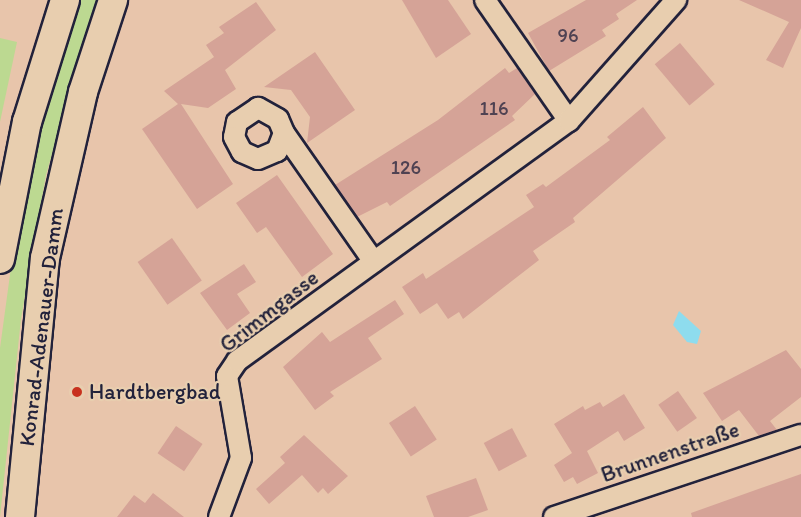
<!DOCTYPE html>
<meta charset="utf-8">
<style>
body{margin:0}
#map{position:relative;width:801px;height:517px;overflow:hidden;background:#e8c5ab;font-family:Itim,sans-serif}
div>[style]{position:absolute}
.green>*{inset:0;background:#bcd991}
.water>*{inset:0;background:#8edcee}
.building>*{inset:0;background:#d5a397;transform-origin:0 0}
.roads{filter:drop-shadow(2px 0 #22223b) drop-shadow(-2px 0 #22223b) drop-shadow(0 2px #22223b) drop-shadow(0 -2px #22223b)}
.minor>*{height:20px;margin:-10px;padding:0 10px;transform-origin:10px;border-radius:10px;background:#e8ceaf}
.secondary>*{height:28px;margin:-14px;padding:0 14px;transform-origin:14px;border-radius:14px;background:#e8ceaf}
.dots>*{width:16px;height:16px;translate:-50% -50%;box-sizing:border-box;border:3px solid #e8ceaf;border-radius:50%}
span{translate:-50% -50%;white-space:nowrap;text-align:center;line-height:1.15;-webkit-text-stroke:4.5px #e8ceaf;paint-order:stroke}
.number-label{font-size:20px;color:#4f4252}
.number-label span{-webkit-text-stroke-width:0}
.street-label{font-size:22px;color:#22223b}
.poi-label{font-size:22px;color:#22223b}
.left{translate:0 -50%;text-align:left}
</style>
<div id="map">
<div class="green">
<div style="clip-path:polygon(78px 0,97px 0,46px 175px,21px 319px,0 517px,0 348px,12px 260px,46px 101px)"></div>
<div style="clip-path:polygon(0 38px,17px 42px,0 122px)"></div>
</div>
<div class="water">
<div style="clip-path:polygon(679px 311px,701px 331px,697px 344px,687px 342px,673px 325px)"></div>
</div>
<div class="building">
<div style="clip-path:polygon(402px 0,448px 0,471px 34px,436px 58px)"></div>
<div style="clip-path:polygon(586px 0,637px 0,616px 14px,619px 19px,602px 30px,606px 36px,549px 71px,528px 33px)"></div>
<div style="clip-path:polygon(739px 0,801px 0,801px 28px,783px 68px,766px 60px,789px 22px)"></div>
<div style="clip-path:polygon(256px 2px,276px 30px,225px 70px,236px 89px,208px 108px,181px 104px,233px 184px,197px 209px,142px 129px,178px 104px,164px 91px,214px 57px,206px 45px,224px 33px,219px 27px)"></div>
<div style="left:680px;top:43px;width:54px;height:33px;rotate:50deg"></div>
<div style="clip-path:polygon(315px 52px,355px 110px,307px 143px,310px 117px,291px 90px,264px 87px)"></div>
<div style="clip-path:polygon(505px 68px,509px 73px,517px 68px,535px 94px,512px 116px,515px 120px,390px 206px,387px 202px,357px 217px,335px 185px,438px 120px)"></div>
<div style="clip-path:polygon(643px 107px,666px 138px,573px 218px,575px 222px,533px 251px,539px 260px,463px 319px,459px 312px,448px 319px,437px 303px,420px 314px,402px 287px,423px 273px,426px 279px,534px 207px,526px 195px,543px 184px,546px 187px,610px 140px,607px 137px)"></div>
<div style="clip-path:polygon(277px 175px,333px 254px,302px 277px,266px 227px,257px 233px,236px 203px)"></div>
<div style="left:172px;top:238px;width:52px;height:42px;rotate:55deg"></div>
<div style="clip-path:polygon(244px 264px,256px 282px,237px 294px,250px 313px,227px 330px,200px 293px)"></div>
<div style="clip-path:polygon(395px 300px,404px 314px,368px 338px,382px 359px,330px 392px,334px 396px,315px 410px,283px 367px,322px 332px,330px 342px)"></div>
<div style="clip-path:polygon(786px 350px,801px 369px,801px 397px,770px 421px,777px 430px,759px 436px,739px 410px,722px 421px,703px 393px)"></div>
<div style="left:678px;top:391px;width:33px;height:24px;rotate:55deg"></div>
<div style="clip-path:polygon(624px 394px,645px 428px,624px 441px,618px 431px,587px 451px,598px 473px,577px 484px,573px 477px,564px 482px,554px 465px,572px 453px,554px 424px,583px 406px,585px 410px,600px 402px,603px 407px)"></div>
<div style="left:415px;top:406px;width:40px;height:31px;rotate:57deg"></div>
<div style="left:176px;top:426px;width:32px;height:33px;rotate:34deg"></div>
<div style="left:512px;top:428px;width:32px;height:32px;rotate:62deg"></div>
<div style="clip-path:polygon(304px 435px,348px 476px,328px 494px,323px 488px,318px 493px,302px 475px,269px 504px,256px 489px,285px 463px,280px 457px)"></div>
<div style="clip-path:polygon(801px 474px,801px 517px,692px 517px,691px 513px)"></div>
<div style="clip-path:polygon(476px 478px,488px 510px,468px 517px,434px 517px,426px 496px)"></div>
<div style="clip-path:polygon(153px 493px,184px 517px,117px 517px,134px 495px,145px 503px)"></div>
</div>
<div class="roads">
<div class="minor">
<div style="left:485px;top:0;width:147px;rotate:55.2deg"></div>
<div style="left:284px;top:133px;width:15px;rotate:-113deg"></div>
<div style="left:278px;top:119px;width:23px;rotate:-151deg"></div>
<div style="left:258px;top:108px;width:25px;rotate:146deg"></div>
<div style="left:237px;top:122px;width:15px;rotate:101deg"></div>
<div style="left:234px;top:137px;width:17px;rotate:62deg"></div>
<div style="left:242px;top:152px;width:17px;rotate:24deg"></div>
<div style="left:258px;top:159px;width:21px;rotate:-23deg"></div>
<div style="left:277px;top:151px;width:19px;rotate:-69deg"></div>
<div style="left:284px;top:133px;width:157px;rotate:55.1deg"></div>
<div style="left:219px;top:517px;width:63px;rotate:-69.6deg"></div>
<div style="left:241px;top:458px;width:83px;rotate:-99.7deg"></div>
<div style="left:227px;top:376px;width:18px;rotate:-56deg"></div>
<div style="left:237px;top:361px;width:410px;rotate:-35.9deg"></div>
<div style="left:569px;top:121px;width:162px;rotate:-48.5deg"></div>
<div style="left:554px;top:517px;width:260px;rotate:-18.4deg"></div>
</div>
<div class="secondary">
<div style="left:0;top:259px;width:140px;rotate:-78.9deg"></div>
<div style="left:27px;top:122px;width:128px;rotate:-72.7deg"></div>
<div style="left:20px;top:517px;width:260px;rotate:-84.5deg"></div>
<div style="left:45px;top:258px;width:170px;rotate:-77.1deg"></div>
<div style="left:83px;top:92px;width:97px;rotate:-71.9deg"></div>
</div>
</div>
<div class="dots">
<div style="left:77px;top:392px;background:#c8321e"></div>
</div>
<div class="number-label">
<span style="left:568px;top:35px">96</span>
<span style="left:494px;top:108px">116</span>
<span style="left:406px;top:167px">126</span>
</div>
<div class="street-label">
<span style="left:269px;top:311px;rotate:-38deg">Grimmgasse</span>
<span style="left:41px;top:327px;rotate:-83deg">Konrad-Adenauer-Damm</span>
<span style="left:670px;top:452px;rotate:-19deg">Brunnenstraße</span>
</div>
<div class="poi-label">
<span class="left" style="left:89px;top:392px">Hardtbergbad</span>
</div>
</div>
